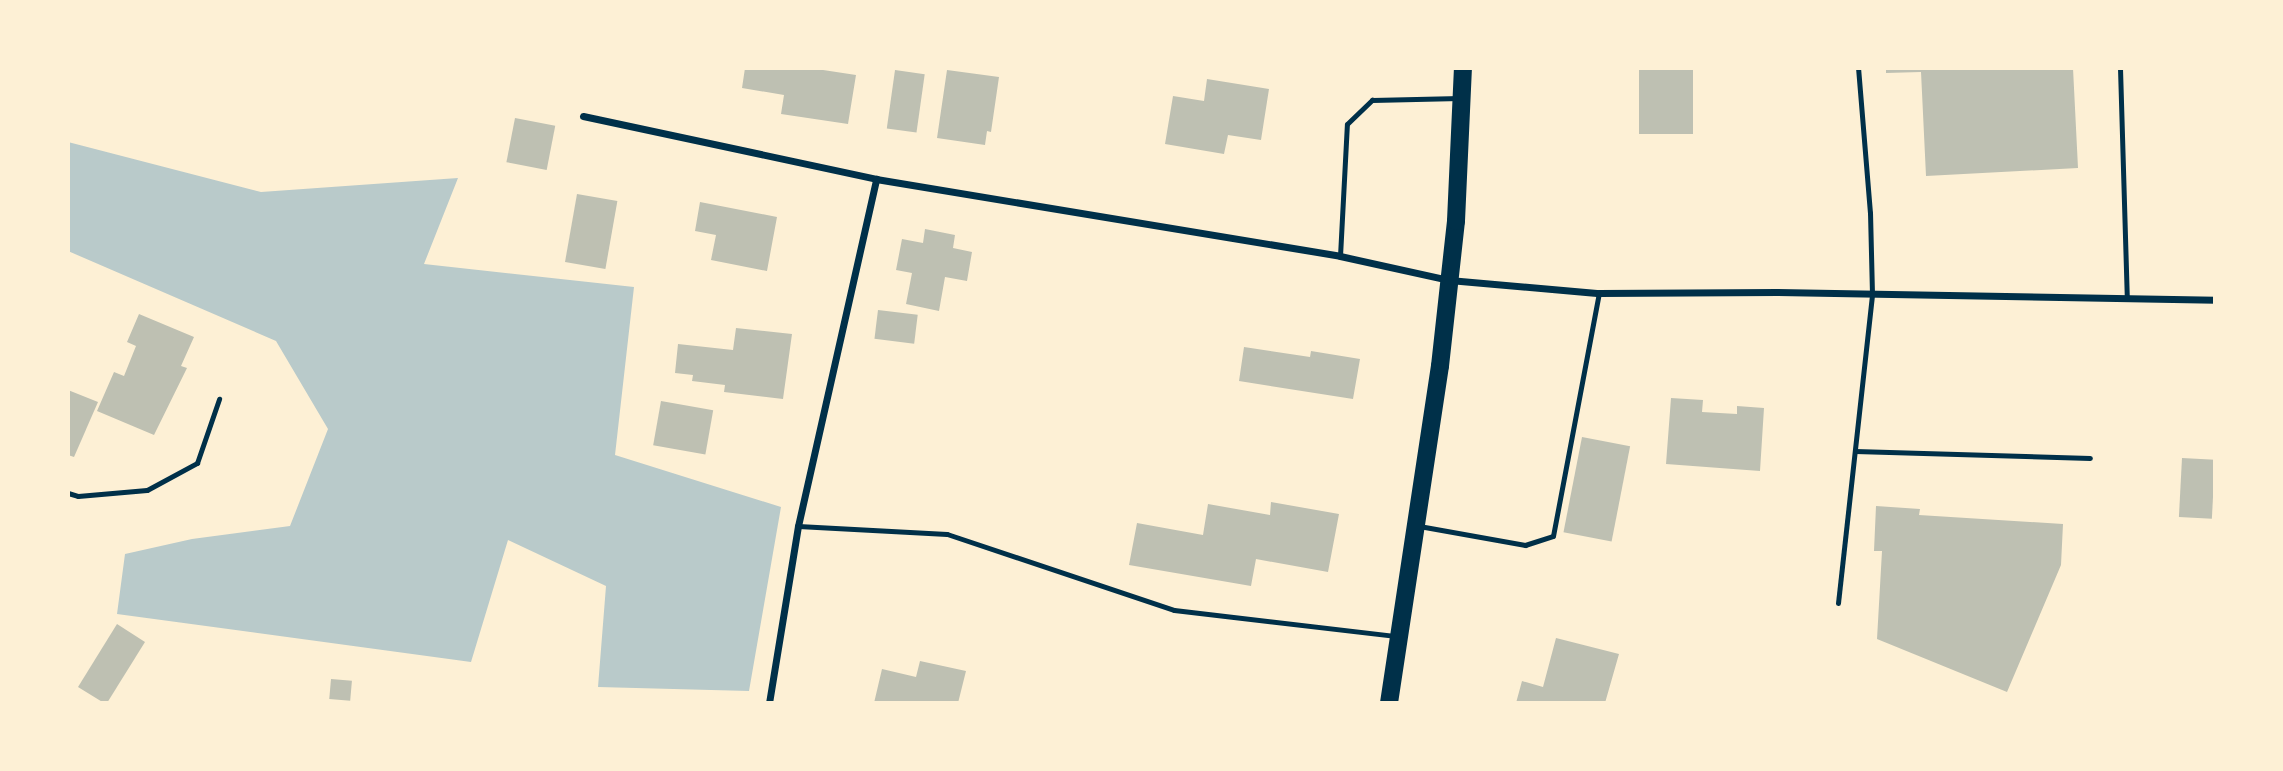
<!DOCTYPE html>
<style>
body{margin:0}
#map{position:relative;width:2283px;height:771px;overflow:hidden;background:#fdf0d5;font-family:"Noto Sans",sans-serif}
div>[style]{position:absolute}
.green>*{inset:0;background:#b9caca}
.building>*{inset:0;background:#bec0b2;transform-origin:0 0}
.service>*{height:5px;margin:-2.5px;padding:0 2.5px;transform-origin:2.5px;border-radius:2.5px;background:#003049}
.minor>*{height:7px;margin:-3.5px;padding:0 3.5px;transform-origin:3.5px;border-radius:3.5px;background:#003049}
.primary>*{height:18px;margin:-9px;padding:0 9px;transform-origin:9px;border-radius:9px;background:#003049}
span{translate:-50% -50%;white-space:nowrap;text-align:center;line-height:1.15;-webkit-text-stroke:7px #fdf0d5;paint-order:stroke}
.frame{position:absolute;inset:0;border:70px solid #fdf0d5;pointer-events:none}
</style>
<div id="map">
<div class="green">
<div style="clip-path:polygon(68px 142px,261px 192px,458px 178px,424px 264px,634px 287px,615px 455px,781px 507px,749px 691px,598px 687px,606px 586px,508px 540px,471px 662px,117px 614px,125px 554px,192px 539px,290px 526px,328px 429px,276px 341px,68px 251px)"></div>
</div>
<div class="building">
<div style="clip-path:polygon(745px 68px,810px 68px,856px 75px,848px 124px,781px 114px,784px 95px,742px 88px)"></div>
<div style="left:1639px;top:68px;width:54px;height:66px"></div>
<div style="clip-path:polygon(1886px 68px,2073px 68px,2078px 168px,1926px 176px,1921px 72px,1886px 73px)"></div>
<div style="left:895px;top:70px;width:30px;height:59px;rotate:8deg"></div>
<div style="clip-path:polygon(947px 70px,999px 77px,991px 132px,987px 131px,985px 145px,937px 138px)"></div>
<div style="clip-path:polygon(1207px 79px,1269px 89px,1261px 140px,1228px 135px,1224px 154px,1165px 144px,1173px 96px,1204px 101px)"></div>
<div style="left:515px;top:118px;width:41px;height:45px;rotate:11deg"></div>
<div style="left:577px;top:194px;width:41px;height:69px;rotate:10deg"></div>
<div style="clip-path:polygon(700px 202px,777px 217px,767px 271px,711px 260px,716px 235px,695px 231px)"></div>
<div style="clip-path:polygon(925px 229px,955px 235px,953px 248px,972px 252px,967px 281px,945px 277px,939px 311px,906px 304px,912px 273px,896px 270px,902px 239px,923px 243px)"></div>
<div style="left:878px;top:310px;width:40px;height:29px;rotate:7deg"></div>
<div style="clip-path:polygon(139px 314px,194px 337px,181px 366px,187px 368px,154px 435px,97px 411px,114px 372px,124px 376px,136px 346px,127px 342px)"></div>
<div style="clip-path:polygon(736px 328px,792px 334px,783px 399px,724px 392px,725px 385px,692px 381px,693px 375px,675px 373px,678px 344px,733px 350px)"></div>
<div style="clip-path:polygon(1244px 347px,1310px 357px,1311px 351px,1360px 359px,1353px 399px,1239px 381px)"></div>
<div style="clip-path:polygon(68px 390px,98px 402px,74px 457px,68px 455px)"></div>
<div style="clip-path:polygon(1671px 398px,1703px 400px,1702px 412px,1737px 414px,1737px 406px,1764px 408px,1760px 471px,1666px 464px)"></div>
<div style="left:661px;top:401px;width:53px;height:45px;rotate:10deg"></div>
<div style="left:1582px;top:437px;width:49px;height:97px;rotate:11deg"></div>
<div style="left:2182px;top:458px;width:33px;height:59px;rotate:3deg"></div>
<div style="clip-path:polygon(1271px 502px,1339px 514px,1328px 572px,1256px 559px,1251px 586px,1129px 565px,1137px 523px,1203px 535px,1208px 504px,1270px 515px)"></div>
<div style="clip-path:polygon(1876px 506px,1920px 509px,1919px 515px,2063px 524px,2061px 565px,2007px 692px,1877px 639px,1882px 551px,1874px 551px)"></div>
<div style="clip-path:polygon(117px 624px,145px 642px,107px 703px,104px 703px,78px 687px)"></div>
<div style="clip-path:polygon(1556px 638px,1619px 654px,1605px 703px,1516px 703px,1522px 681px,1543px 687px)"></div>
<div style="clip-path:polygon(920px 661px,966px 671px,958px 703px,874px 703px,882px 669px,916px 677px)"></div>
<div style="left:331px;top:679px;width:21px;height:20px;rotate:5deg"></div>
</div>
<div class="service">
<div style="left:2120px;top:68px;width:231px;rotate:88.3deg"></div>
<div style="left:1340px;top:256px;width:132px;rotate:-87deg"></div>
<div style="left:1347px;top:124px;width:35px;rotate:-44deg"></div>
<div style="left:1372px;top:100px;width:88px;rotate:-1.3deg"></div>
<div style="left:1855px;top:451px;width:235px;rotate:1.7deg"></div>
<div style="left:68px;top:493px;width:10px;rotate:17deg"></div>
<div style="left:78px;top:496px;width:69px;rotate:-5deg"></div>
<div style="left:147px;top:490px;width:57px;rotate:-28.4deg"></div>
<div style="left:197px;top:463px;width:68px;rotate:-71deg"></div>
<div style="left:798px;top:526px;width:149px;rotate:3.1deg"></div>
<div style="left:947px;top:534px;width:239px;rotate:18.5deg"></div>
<div style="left:1174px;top:610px;width:224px;rotate:6.7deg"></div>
<div style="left:1419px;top:526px;width:108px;rotate:10.2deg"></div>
<div style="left:1525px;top:545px;width:29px;rotate:-18deg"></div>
<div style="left:1553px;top:536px;width:247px;rotate:-79.3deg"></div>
<div style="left:1838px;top:603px;width:311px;rotate:-83.7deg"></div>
<div style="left:1872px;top:294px;width:81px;rotate:-91.4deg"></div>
<div style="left:1870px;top:213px;width:145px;rotate:-94.7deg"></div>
</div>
<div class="minor">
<div style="left:583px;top:116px;width:300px;rotate:12.1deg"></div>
<div style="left:876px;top:179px;width:470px;rotate:9.4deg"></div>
<div style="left:1340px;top:256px;width:112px;rotate:12.4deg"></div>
<div style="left:1449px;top:280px;width:151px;rotate:5deg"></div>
<div style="left:1599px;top:293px;width:178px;rotate:-0.3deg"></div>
<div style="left:1777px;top:292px;width:438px;rotate:1deg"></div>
<div style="left:769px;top:703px;width:179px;rotate:-80.7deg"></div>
<div style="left:798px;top:526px;width:356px;rotate:-77.3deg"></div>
</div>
<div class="primary">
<div style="left:1389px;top:703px;width:341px;rotate:-81.4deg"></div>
<div style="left:1440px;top:366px;width:146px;rotate:-83.7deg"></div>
<div style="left:1456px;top:221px;width:153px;rotate:-87.4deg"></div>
</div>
<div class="frame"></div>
</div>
